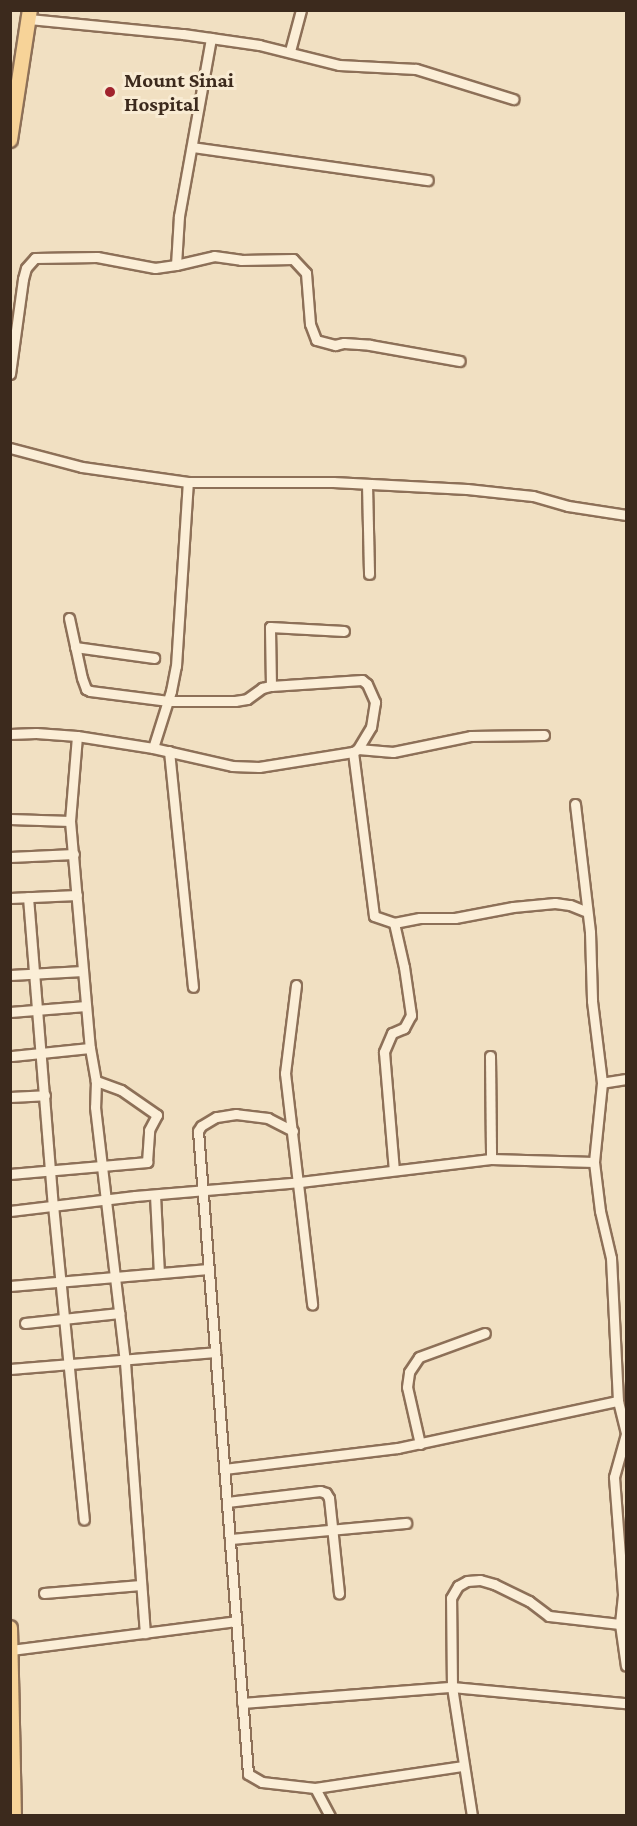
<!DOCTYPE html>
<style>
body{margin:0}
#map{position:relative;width:637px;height:1826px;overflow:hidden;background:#f1e0c2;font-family:"Crimson Pro",serif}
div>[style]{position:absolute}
.roads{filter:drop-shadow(2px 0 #8d7058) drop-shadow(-2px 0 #8d7058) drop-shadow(0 2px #8d7058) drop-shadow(0 -2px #8d7058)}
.street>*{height:9px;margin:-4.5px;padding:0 4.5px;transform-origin:4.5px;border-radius:4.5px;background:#fbeed7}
.primary>*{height:14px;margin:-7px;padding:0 7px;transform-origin:7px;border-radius:7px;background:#f7d398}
.dots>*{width:16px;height:16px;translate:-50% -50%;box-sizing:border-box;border:3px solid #f8ebd3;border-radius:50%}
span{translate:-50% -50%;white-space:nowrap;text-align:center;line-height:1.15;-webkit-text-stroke:6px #f8ebd3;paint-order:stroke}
.poi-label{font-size:21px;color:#3c2a1d;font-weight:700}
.left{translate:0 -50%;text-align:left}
.frame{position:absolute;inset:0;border:12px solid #3c2a1d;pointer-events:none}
</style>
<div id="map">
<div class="roads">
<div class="street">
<div style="left:29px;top:19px;width:155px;rotate:5.6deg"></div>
<div style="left:183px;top:34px;width:77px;rotate:8.2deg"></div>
<div style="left:259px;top:45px;width:82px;rotate:14deg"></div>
<div style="left:339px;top:65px;width:77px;rotate:3deg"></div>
<div style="left:416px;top:69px;width:102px;rotate:17.2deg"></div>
<div style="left:290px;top:51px;width:42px;rotate:-75deg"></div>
<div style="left:192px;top:147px;width:238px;rotate:8deg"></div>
<div style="left:176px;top:265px;width:39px;rotate:-13deg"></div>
<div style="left:214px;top:256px;width:27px;rotate:8deg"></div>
<div style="left:241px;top:260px;width:52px;rotate:-1.1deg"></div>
<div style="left:293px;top:259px;width:19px;rotate:47deg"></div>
<div style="left:306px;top:273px;width:51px;rotate:85.5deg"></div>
<div style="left:310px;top:324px;width:17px;rotate:69deg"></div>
<div style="left:316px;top:340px;width:20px;rotate:15deg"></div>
<div style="left:335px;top:345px;width:9px;rotate:-13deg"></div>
<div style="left:344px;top:343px;width:26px;rotate:4deg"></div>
<div style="left:370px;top:345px;width:91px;rotate:10.1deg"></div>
<div style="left:10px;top:374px;width:96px;rotate:-82.2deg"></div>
<div style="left:23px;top:279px;width:11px;rotate:-75deg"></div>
<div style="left:26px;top:268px;width:13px;rotate:-48deg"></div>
<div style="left:35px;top:258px;width:62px;rotate:-0.9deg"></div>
<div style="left:97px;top:257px;width:59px;rotate:10.7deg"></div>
<div style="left:155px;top:268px;width:21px;rotate:-8deg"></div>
<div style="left:176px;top:265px;width:49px;rotate:-86.5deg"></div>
<div style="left:179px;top:216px;width:181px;rotate:-79.8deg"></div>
<div style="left:10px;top:448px;width:74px;rotate:14.8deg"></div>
<div style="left:82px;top:467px;width:107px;rotate:8.1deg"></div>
<div style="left:188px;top:482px;width:145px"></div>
<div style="left:333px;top:482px;width:134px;rotate:3deg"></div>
<div style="left:467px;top:489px;width:66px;rotate:6.1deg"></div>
<div style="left:533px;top:496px;width:36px;rotate:16deg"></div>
<div style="left:568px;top:506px;width:59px;rotate:8.8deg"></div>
<div style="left:367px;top:484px;width:90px;rotate:88.7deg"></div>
<div style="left:69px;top:618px;width:61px;rotate:77.8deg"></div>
<div style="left:82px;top:678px;width:12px;rotate:70deg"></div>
<div style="left:86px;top:689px;width:4px;rotate:27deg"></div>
<div style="left:90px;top:691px;width:79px;rotate:7.3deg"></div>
<div style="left:168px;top:701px;width:67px"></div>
<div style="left:235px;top:701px;width:12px;rotate:-9deg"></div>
<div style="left:247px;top:699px;width:19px;rotate:-36deg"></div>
<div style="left:262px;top:688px;width:9px;rotate:-13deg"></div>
<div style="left:271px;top:686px;width:91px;rotate:-3.8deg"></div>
<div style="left:362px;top:680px;width:6px;rotate:39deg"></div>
<div style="left:367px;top:684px;width:20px;rotate:66deg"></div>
<div style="left:375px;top:702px;width:25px;rotate:99deg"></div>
<div style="left:371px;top:727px;width:26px;rotate:121deg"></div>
<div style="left:75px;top:647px;width:80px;rotate:7.9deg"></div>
<div style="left:271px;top:686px;width:59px;rotate:-91deg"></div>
<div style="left:270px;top:627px;width:74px;rotate:3.1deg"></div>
<div style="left:10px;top:734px;width:26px;rotate:-2deg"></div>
<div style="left:36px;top:733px;width:41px;rotate:4.2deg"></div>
<div style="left:77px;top:736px;width:85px;rotate:94.7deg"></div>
<div style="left:70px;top:821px;width:228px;rotate:85deg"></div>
<div style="left:90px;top:1048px;width:34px;rotate:80deg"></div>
<div style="left:96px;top:1081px;width:26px;rotate:92deg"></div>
<div style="left:95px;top:1107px;width:257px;rotate:83.3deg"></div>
<div style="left:125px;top:1362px;width:272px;rotate:85.8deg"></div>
<div style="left:77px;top:736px;width:77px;rotate:9deg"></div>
<div style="left:153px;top:748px;width:81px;rotate:12.8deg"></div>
<div style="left:232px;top:766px;width:27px;rotate:2deg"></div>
<div style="left:259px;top:767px;width:95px;rotate:-9.1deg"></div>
<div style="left:353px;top:752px;width:6px;rotate:-31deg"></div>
<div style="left:358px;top:749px;width:35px;rotate:5deg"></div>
<div style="left:393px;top:752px;width:80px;rotate:-11.6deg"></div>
<div style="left:471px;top:736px;width:73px;rotate:-0.8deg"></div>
<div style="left:153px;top:748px;width:60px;rotate:-72.5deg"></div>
<div style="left:171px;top:691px;width:25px;rotate:-79deg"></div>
<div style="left:176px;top:666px;width:184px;rotate:-86.3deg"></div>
<div style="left:169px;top:751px;width:237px;rotate:84.2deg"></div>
<div style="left:353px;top:752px;width:165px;rotate:82.7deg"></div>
<div style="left:374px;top:916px;width:21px;rotate:19deg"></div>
<div style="left:394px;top:923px;width:26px;rotate:-11deg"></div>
<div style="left:420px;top:918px;width:35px"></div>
<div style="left:455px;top:918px;width:59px;rotate:-10.7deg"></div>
<div style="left:513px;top:907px;width:42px;rotate:-5.4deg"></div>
<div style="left:555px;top:903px;width:15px;rotate:8deg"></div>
<div style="left:570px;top:905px;width:18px;rotate:22deg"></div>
<div style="left:575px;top:804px;width:129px;rotate:83.3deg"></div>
<div style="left:590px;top:932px;width:69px;rotate:88.3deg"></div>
<div style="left:592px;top:1001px;width:83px;rotate:83deg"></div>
<div style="left:10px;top:819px;width:60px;rotate:1.9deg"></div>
<div style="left:10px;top:857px;width:64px;rotate:-2.7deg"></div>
<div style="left:28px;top:897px;width:309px;rotate:85.4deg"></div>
<div style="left:53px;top:1205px;width:316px;rotate:84.4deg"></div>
<div style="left:10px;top:898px;width:67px;rotate:-2.6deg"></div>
<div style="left:394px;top:923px;width:45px;rotate:77.2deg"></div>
<div style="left:404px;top:967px;width:49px;rotate:81.7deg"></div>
<div style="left:411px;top:1015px;width:15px;rotate:118deg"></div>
<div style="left:404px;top:1028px;width:13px;rotate:157deg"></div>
<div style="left:392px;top:1033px;width:21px;rotate:113deg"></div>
<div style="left:384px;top:1052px;width:118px;rotate:85.2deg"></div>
<div style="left:10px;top:975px;width:73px;rotate:-3.1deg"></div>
<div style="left:296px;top:985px;width:89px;rotate:97.1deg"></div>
<div style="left:285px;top:1073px;width:233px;rotate:83.3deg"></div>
<div style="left:10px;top:1012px;width:76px;rotate:-4.5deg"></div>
<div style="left:12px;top:1056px;width:78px;rotate:-5.9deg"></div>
<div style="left:490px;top:1056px;width:103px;rotate:89.4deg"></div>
<div style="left:626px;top:1079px;width:24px;rotate:171deg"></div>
<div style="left:602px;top:1083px;width:79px;rotate:95.8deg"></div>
<div style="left:594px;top:1162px;width:49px;rotate:83deg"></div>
<div style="left:600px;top:1211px;width:48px;rotate:76.8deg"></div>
<div style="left:611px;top:1258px;width:143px;rotate:87.2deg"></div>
<div style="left:618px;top:1401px;width:34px;rotate:76deg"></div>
<div style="left:626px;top:1434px;width:45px;rotate:105.6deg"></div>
<div style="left:614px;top:1477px;width:118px;rotate:85.6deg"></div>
<div style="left:623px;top:1595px;width:29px;rotate:96deg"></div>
<div style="left:620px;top:1624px;width:42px;rotate:81.9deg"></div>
<div style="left:10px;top:1097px;width:35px;rotate:-3deg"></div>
<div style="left:293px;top:1131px;width:28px;rotate:-153deg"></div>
<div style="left:268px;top:1118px;width:32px;rotate:-173deg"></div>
<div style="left:236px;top:1114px;width:20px;rotate:171deg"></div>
<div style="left:216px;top:1117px;width:17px;rotate:149deg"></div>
<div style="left:201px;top:1126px;width:6px;rotate:121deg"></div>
<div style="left:198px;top:1131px;width:645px;rotate:85.55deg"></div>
<div style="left:248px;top:1774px;width:16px;rotate:30deg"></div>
<div style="left:262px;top:1782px;width:53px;rotate:6.5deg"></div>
<div style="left:315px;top:1788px;width:150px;rotate:-8.5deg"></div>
<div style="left:10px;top:1174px;width:138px;rotate:-5deg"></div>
<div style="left:147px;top:1162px;width:32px;rotate:-86deg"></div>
<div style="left:149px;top:1130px;width:17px;rotate:-62deg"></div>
<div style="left:157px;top:1115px;width:44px;rotate:-145.2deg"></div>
<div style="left:121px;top:1090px;width:27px;rotate:-160deg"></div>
<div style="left:155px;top:1195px;width:78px;rotate:87.1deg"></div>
<div style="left:10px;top:1211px;width:126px;rotate:-6.8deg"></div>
<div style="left:135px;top:1196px;width:166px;rotate:-4.8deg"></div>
<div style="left:300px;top:1182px;width:192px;rotate:-6.9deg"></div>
<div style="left:491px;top:1159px;width:103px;rotate:1.7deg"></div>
<div style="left:10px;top:1286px;width:199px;rotate:-4.9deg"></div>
<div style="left:25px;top:1323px;width:95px;rotate:-6.1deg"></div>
<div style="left:10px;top:1369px;width:206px;rotate:-4.7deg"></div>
<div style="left:420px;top:1444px;width:58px;rotate:-102.8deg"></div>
<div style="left:407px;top:1387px;width:15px;rotate:-82deg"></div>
<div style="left:409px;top:1372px;width:18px;rotate:-56deg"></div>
<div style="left:419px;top:1357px;width:70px;rotate:-20deg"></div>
<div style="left:224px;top:1469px;width:175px;rotate:-6.9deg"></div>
<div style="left:398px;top:1448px;width:225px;rotate:-12.1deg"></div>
<div style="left:227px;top:1502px;width:94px;rotate:-6.7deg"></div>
<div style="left:320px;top:1491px;width:6px;rotate:18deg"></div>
<div style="left:326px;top:1493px;width:6px;rotate:59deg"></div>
<div style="left:329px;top:1498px;width:96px;rotate:84deg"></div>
<div style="left:230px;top:1539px;width:177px;rotate:-5.2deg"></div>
<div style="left:44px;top:1593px;width:97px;rotate:-4.7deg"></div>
<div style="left:11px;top:1650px;width:227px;rotate:-7.3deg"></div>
<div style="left:242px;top:1703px;width:211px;rotate:-4.4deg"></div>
<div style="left:452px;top:1687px;width:175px;rotate:5.3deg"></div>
<div style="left:315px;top:1788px;width:32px;rotate:62deg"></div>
<div style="left:472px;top:1816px;width:131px;rotate:-98.8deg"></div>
<div style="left:452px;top:1687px;width:89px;rotate:-90.6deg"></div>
<div style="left:451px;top:1598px;width:14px;rotate:-60deg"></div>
<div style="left:458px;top:1586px;width:10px;rotate:-29deg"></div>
<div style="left:467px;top:1581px;width:13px;rotate:-4deg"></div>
<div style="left:480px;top:1580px;width:15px;rotate:16deg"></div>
<div style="left:494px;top:1584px;width:39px;rotate:26deg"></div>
<div style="left:529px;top:1601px;width:25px;rotate:37deg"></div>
<div style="left:549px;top:1616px;width:71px;rotate:6.4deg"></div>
</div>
<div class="primary">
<div style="left:10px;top:140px;width:132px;rotate:-81.3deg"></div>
<div style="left:10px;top:1628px;width:188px;rotate:88.8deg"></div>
</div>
</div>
<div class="dots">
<div style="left:110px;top:92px;background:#a1232d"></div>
</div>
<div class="poi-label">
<span class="left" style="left:124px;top:92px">Mount Sinai<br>Hospital</span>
</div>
<div class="frame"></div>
</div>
